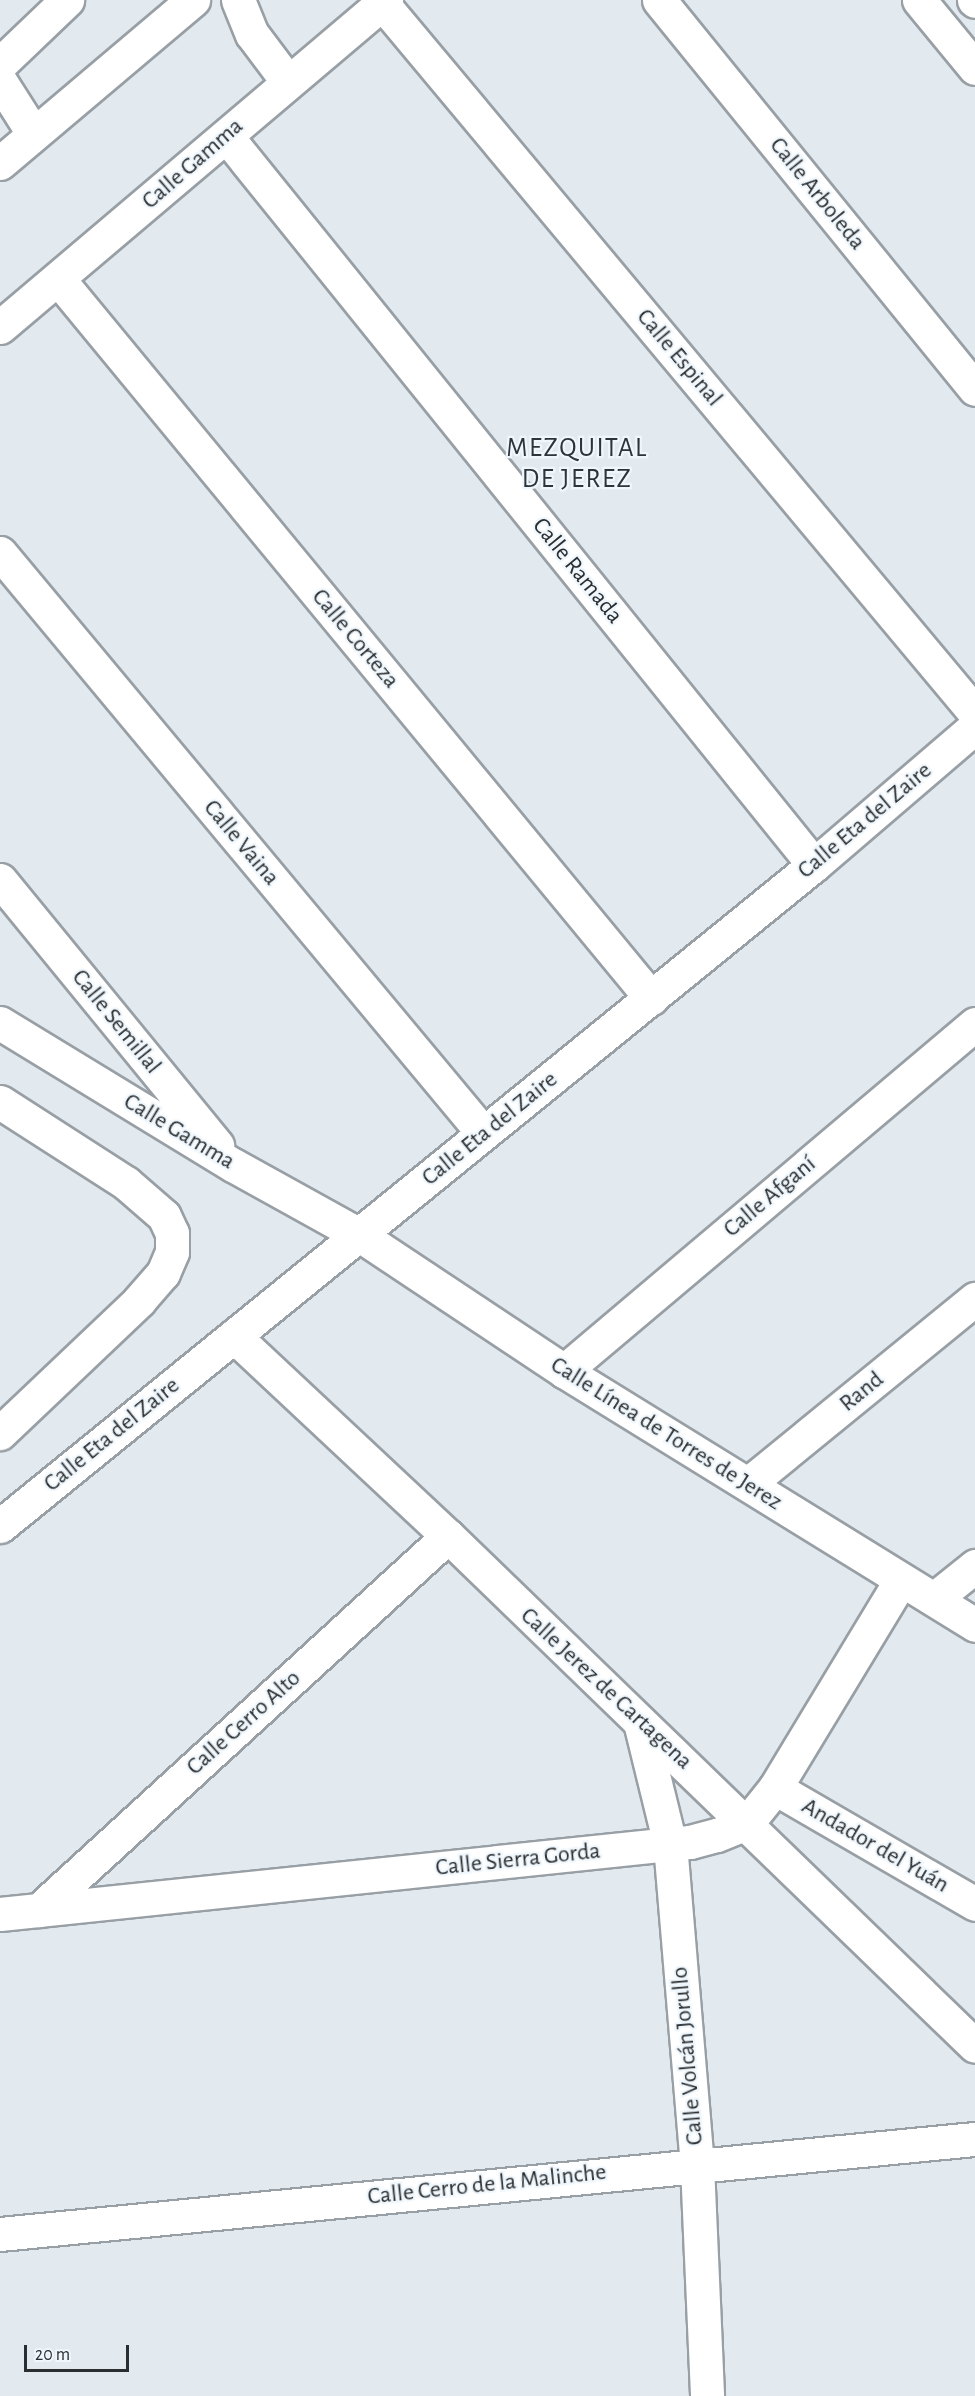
<!DOCTYPE html>
<meta charset="utf-8">
<style>
body{margin:0}
#map{position:relative;width:975px;height:2396px;overflow:hidden;background:#e2eaef;font-family:"Alegreya Sans",sans-serif}
div>[style]{position:absolute}
.roads{filter:drop-shadow(2px 0 #989fa5) drop-shadow(-2px 0 #989fa5) drop-shadow(0 2px #989fa5) drop-shadow(0 -2px #989fa5)}
.minor>*{height:33px;margin:-16.5px;padding:0 16.5px;transform-origin:16.5px;border-radius:16.5px;background:#fff}
span{translate:-50% -50%;white-space:nowrap;text-align:center;line-height:1.15;-webkit-text-stroke:4.5px #eff7fd;paint-order:stroke}
.street-label{font-size:24px;color:#2b2e30}
.quarter-label{font-size:27px;color:#2e3439;letter-spacing:1.5px}
.scale{position:absolute;left:24px;top:2345px;width:105px;height:27px;box-sizing:border-box;border:3px solid #2b2e30;border-top:0;padding-left:8px;font-size:18px;line-height:21px;white-space:nowrap;color:#2b2e30;-webkit-text-stroke:4px #eff7fd;paint-order:stroke}
</style>
<div id="map">
<div class="roads">
<div class="minor">
<div style="left:238px;top:0;width:37px;rotate:68deg"></div>
<div style="left:252px;top:34px;width:60px;rotate:53.1deg"></div>
<div style="left:659px;top:0;width:501px;rotate:50.91deg"></div>
<div style="left:919px;top:0;width:88px;rotate:50.5deg"></div>
<div style="left:974px;top:0;width:1px;rotate:45deg"></div>
<div style="left:382px;top:3px;width:925px;rotate:50.13deg"></div>
<div style="left:0;top:64px;width:93px;rotate:-43.7deg"></div>
<div style="left:0;top:81px;width:62px;rotate:57.6deg"></div>
<div style="left:227px;top:137px;width:935px;rotate:51.12deg"></div>
<div style="left:0;top:163px;width:253px;rotate:-40.2deg"></div>
<div style="left:59px;top:280px;width:931px;rotate:50.49deg"></div>
<div style="left:0;top:327px;width:506px;rotate:-40.27deg"></div>
<div style="left:0;top:553px;width:755px;rotate:50.21deg"></div>
<div style="left:0;top:880px;width:343px;rotate:50.7deg"></div>
<div style="left:0;top:1023px;width:273px;rotate:31.4deg"></div>
<div style="left:233px;top:1165px;width:146px;rotate:29deg"></div>
<div style="left:361px;top:1236px;width:244px;rotate:33.6deg"></div>
<div style="left:564px;top:1371px;width:483px;rotate:31.7deg"></div>
<div style="left:0;top:1102px;width:150px;rotate:32.7deg"></div>
<div style="left:126px;top:1183px;width:50px;rotate:41deg"></div>
<div style="left:164px;top:1216px;width:19px;rotate:65deg"></div>
<div style="left:172px;top:1233px;width:19px;rotate:90deg"></div>
<div style="left:172px;top:1252px;width:23px;rotate:113deg"></div>
<div style="left:163px;top:1273px;width:37px;rotate:131deg"></div>
<div style="left:139px;top:1301px;width:192px;rotate:136.5deg"></div>
<div style="left:234px;top:1336px;width:293px;rotate:43.1deg"></div>
<div style="left:448px;top:1536px;width:733px;rotate:44.06deg"></div>
<div style="left:564px;top:1371px;width:538px;rotate:-40.17deg"></div>
<div style="left:748px;top:1484px;width:293px;rotate:-39.2deg"></div>
<div style="left:0;top:1526px;width:1049px;rotate:-39.08deg"></div>
<div style="left:814px;top:865px;width:212px;rotate:-40.6deg"></div>
<div style="left:934px;top:1599px;width:53px;rotate:-38.8deg"></div>
<div style="left:640px;top:1722px;width:126px;rotate:76.2deg"></div>
<div style="left:670px;top:1844px;width:322px;rotate:85.2deg"></div>
<div style="left:697px;top:2165px;width:231px;rotate:87.5deg"></div>
<div style="left:775px;top:1788px;width:231px;rotate:30.1deg"></div>
<div style="left:39px;top:1910px;width:554px;rotate:-42.44deg"></div>
<div style="left:0;top:1914px;width:694px;rotate:-5.96deg"></div>
<div style="left:690px;top:1842px;width:28px;rotate:-15deg"></div>
<div style="left:717px;top:1835px;width:32px;rotate:-22deg"></div>
<div style="left:747px;top:1823px;width:45px;rotate:-51.3deg"></div>
<div style="left:775px;top:1788px;width:243px;rotate:-58.8deg"></div>
<div style="left:0;top:2234px;width:980px;rotate:-5.57deg"></div>
</div>
</div>
<div class="street-label">
<span style="left:193px;top:164px;rotate:-41deg">Calle Gamma</span>
<span style="left:817px;top:194px;rotate:51deg">Calle Arboleda</span>
<span style="left:679px;top:358px;rotate:50deg">Calle Espinal</span>
<span style="left:577px;top:571px;rotate:51deg">Calle Ramada</span>
<span style="left:355px;top:639px;rotate:50deg">Calle Corteza</span>
<span style="left:865px;top:821px;rotate:-40deg">Calle Eta del Zaire</span>
<span style="left:241px;top:843px;rotate:50deg">Calle Vaina</span>
<span style="left:116px;top:1022px;rotate:51deg">Calle Semillal</span>
<span style="left:490px;top:1129px;rotate:-39deg">Calle Eta del Zaire</span>
<span style="left:179px;top:1132px;rotate:31deg">Calle Gamma</span>
<span style="left:770px;top:1197px;rotate:-40deg">Calle Afganí</span>
<span style="left:862px;top:1392px;rotate:-39deg">Rand</span>
<span style="left:666px;top:1434px;rotate:32deg">Calle Línea de Torres de Jerez</span>
<span style="left:112px;top:1435px;rotate:-39deg">Calle Eta del Zaire</span>
<span style="left:606px;top:1689px;rotate:43deg">Calle Jerez de Cartagena</span>
<span style="left:244px;top:1723px;rotate:-42deg">Calle Cerro Alto</span>
<span style="left:875px;top:1846px;rotate:30deg">Andador del Yuán</span>
<span style="left:518px;top:1860px;rotate:-6deg">Calle Sierra Gorda</span>
<span style="left:688px;top:2056px;rotate:-95deg">Calle Volcán Jorullo</span>
<span style="left:487px;top:2185px;rotate:-6deg">Calle Cerro de la Malinche</span>
</div>
<div class="quarter-label">
<span style="left:577px;top:463px">MEZQUITAL<br>DE JEREZ</span>
</div>
<div class="scale">20 m</div>
</div>
